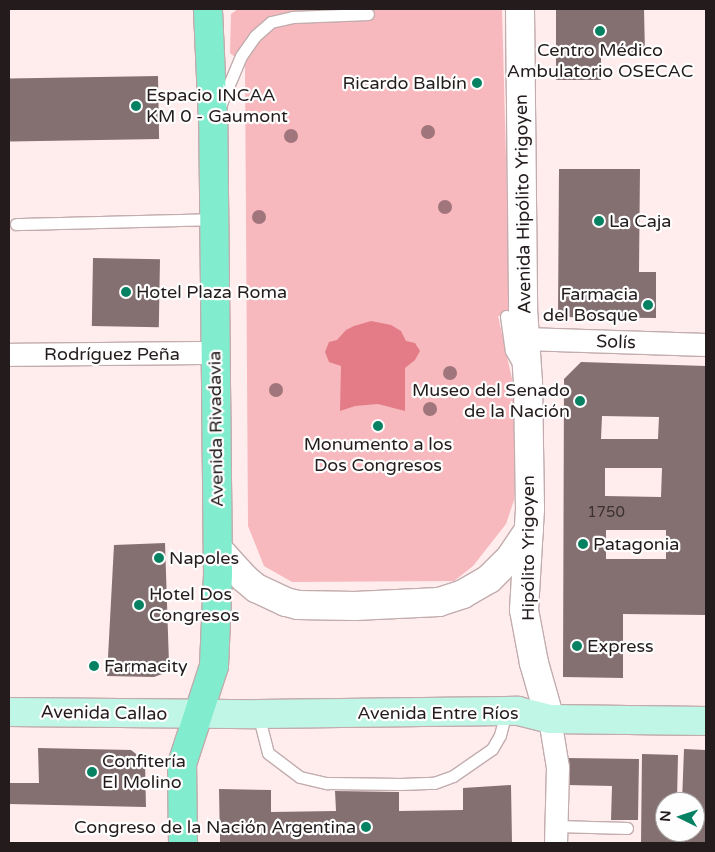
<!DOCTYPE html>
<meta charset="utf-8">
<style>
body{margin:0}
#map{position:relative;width:715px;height:852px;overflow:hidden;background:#ffeced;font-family:"Varela Round",sans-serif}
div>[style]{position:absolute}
.green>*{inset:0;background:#f7b9bd}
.water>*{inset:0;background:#e37c87}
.building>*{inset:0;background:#847071;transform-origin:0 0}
.roads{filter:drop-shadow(1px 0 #c2acae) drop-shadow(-1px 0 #c2acae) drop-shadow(0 1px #c2acae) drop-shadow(0 -1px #c2acae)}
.service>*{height:11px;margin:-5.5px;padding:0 5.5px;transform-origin:5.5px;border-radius:5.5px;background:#fff}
.minor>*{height:22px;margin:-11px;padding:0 11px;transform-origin:11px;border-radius:11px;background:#fff}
.tertiary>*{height:28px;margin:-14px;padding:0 14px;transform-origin:14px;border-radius:14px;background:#fff}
.secondary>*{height:28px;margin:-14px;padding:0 14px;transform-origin:14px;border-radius:14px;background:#c0f6e6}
.primary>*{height:28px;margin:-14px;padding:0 14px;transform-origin:14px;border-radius:14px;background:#82edce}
.trees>*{width:14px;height:14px;margin:-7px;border-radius:50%;background:#a0757c}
.dots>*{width:14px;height:14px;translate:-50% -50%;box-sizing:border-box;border:2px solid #fefefe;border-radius:50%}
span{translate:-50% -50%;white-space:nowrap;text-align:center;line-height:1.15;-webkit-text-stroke:4.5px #fefefe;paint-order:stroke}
.number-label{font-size:15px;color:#3c3131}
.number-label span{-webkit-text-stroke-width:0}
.poi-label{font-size:18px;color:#241c1c}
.right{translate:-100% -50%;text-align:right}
.left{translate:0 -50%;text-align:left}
.street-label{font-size:18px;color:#241c1c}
.frame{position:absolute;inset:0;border:10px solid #241c1c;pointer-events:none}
.north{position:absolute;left:655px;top:792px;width:50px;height:50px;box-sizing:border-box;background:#fefefe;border:1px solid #a7a4a4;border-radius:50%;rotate:274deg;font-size:14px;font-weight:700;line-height:20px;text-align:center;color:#241c1c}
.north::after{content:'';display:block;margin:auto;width:18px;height:22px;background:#068262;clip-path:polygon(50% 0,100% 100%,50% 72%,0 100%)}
</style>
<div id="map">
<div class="green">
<div style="clip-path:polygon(238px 9px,502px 9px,510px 309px,509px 316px,498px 316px,516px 397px,514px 500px,506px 524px,473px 566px,454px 581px,292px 582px,264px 566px,248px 526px,245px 65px,230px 53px,231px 14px)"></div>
</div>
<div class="water">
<div style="clip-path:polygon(371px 321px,391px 325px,401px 331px,406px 341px,415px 343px,420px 351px,415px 360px,405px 368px,405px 411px,378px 404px,355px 406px,340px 411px,341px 366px,329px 362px,325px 352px,329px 342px,337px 340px,346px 330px,354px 326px)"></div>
</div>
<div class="building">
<div style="clip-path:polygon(556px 9px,644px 9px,645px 54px,601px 54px,601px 80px,556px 80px)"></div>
<div style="left:158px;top:76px;width:63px;height:149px;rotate:89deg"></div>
<div style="clip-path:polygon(559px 169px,640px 169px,639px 272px,656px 272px,656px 318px,558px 317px)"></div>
<div style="left:93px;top:258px;width:67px;height:68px;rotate:1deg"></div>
<div style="clip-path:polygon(evenodd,581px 362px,706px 366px,706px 615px,623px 614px,623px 678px,563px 677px,564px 379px,581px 362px,602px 416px,659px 417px,658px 439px,601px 439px,602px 416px,581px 362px,605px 468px,662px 468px,661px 497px,605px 496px,605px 468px,581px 362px,606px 530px,666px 530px,666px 559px,606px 559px,606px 530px)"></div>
<div style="clip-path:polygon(165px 543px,169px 664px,165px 673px,154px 677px,107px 676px,114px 545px)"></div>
<div style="clip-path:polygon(38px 748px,131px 750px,145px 761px,146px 807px,9px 804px,9px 783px,39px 783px)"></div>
<div style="clip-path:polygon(684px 749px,706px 750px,706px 843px,680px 843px,680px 832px,695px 832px,695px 802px,682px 802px)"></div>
<div style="clip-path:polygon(642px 754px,678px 755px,677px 802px,665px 802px,665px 832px,676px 832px,676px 843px,641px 843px)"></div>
<div style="clip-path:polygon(567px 758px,639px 759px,638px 820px,611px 820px,612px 786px,567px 785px)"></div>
<div style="clip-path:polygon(511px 785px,512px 843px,220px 843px,219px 789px,271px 790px,271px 812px,336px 811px,335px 791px,399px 792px,399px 811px,463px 810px,463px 788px)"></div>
</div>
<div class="roads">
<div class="service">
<div style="left:220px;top:106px;width:54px;rotate:-67.2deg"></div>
<div style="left:241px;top:56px;width:24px;rotate:-55deg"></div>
<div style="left:255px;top:36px;width:21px;rotate:-41deg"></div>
<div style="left:271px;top:22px;width:23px;rotate:-13deg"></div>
<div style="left:293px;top:17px;width:75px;rotate:-2.3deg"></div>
<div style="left:16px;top:224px;width:198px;rotate:-1.4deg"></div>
<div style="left:506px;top:316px;width:35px;rotate:82deg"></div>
<div style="left:511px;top:351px;width:16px;rotate:60deg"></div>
<div style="left:258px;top:714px;width:40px;rotate:75.6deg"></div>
<div style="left:268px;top:753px;width:40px;rotate:37deg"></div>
<div style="left:300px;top:777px;width:28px;rotate:13deg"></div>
<div style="left:327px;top:783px;width:73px;rotate:0.8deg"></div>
<div style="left:400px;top:784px;width:34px;rotate:-2deg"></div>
<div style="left:434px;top:783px;width:20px;rotate:-20deg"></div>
<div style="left:453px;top:776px;width:47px;rotate:-34.7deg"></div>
<div style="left:492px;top:749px;width:16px;rotate:-60deg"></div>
<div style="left:500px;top:735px;width:24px;rotate:-75deg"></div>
<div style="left:556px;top:826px;width:71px;rotate:1.6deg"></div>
</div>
<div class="minor">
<div style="left:525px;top:339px;width:181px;rotate:1.9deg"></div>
<div style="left:9px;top:355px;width:207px;rotate:-0.6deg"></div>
<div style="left:550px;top:719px;width:50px;rotate:80.7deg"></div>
<div style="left:558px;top:768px;width:75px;rotate:91.5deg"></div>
</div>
<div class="tertiary">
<div style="left:520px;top:9px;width:300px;rotate:89.4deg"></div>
<div style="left:523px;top:309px;width:73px;rotate:86.1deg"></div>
<div style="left:528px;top:382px;width:127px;rotate:89.1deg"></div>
<div style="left:530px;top:509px;width:101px;rotate:93.4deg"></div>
<div style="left:524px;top:610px;width:54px;rotate:79.3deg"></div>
<div style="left:534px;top:663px;width:58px;rotate:74.1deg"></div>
<div style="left:218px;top:549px;width:39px;rotate:48deg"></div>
<div style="left:244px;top:578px;width:16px;rotate:40deg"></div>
<div style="left:256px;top:588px;width:33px;rotate:25deg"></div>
<div style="left:286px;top:602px;width:12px;rotate:14deg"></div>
<div style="left:298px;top:605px;width:57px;rotate:1deg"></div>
<div style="left:355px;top:606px;width:84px;rotate:-2.7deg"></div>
<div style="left:439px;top:602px;width:25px;rotate:-18deg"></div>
<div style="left:463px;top:594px;width:30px;rotate:-30deg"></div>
<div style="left:489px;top:579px;width:30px;rotate:-45deg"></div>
<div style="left:510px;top:558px;width:34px;rotate:-56deg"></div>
</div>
<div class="secondary">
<div style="left:9px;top:712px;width:249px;rotate:0.5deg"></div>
<div style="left:258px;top:714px;width:260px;rotate:-0.7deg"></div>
<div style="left:518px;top:711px;width:33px;rotate:14deg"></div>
<div style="left:550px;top:719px;width:156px;rotate:0.7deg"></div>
</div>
<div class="primary">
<div style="left:183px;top:843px;width:79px;rotate:-90.7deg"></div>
<div style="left:182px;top:764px;width:103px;rotate:-71.9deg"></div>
<div style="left:214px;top:666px;width:92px;rotate:-87.5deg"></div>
<div style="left:218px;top:574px;width:453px;rotate:-90.6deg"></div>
<div style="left:213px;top:121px;width:112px;rotate:-92.6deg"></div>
</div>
</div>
<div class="trees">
<div style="left:428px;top:132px"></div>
<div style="left:291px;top:136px"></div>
<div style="left:445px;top:207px"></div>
<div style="left:259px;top:217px"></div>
<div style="left:450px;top:373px"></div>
<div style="left:276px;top:390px"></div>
<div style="left:430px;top:409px"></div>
</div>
<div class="dots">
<div style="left:600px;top:31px;background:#068262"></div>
<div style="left:477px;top:83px;background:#068262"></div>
<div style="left:136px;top:106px;background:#068262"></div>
<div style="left:599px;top:221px;background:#068262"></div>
<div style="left:126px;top:292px;background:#068262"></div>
<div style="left:648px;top:305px;background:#068262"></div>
<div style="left:580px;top:401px;background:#068262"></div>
<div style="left:378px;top:426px;background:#068262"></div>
<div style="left:583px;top:544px;background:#068262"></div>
<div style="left:159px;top:558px;background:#068262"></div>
<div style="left:139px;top:605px;background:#068262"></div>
<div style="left:577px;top:646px;background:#068262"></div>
<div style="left:94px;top:666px;background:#068262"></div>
<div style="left:92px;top:772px;background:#068262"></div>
<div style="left:366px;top:827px;background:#068262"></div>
</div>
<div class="number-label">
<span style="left:606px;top:513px">1750</span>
</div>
<div class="poi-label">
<span style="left:600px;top:61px">Centro Médico<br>Ambulatorio OSECAC</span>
<span class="right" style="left:467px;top:83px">Ricardo Balbín</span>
<span class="left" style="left:146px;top:106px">Espacio INCAA<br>KM 0 - Gaumont</span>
<span class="left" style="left:609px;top:221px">La Caja</span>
<span class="left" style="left:136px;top:292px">Hotel Plaza Roma</span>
<span class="right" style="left:638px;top:305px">Farmacia<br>del Bosque</span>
<span class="right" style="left:570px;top:401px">Museo del Senado<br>de la Nación</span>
<span style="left:378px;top:455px">Monumento a los<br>Dos Congresos</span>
<span class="left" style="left:593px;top:544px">Patagonia</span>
<span class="left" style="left:169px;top:558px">Napoles</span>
<span class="left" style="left:149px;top:605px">Hotel Dos<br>Congresos</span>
<span class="left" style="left:587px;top:646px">Express</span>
<span class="left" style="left:104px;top:666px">Farmacity</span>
<span class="left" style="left:102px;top:772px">Confitería<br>El Molino</span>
<span class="right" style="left:356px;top:827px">Congreso de la Nación Argentina</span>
</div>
<div class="street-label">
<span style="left:523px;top:204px;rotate:-91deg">Avenida Hipólito Yrigoyen</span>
<span style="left:616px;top:342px;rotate:2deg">Solís</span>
<span style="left:112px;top:354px">Rodríguez Peña</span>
<span style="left:216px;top:429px;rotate:-91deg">Avenida Rivadavia</span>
<span style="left:528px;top:548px;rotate:-90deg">Hipólito Yrigoyen</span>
<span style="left:104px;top:713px;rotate:1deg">Avenida Callao</span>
<span style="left:438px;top:713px">Avenida Entre Ríos</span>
</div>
<div class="frame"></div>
<div class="north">N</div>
</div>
